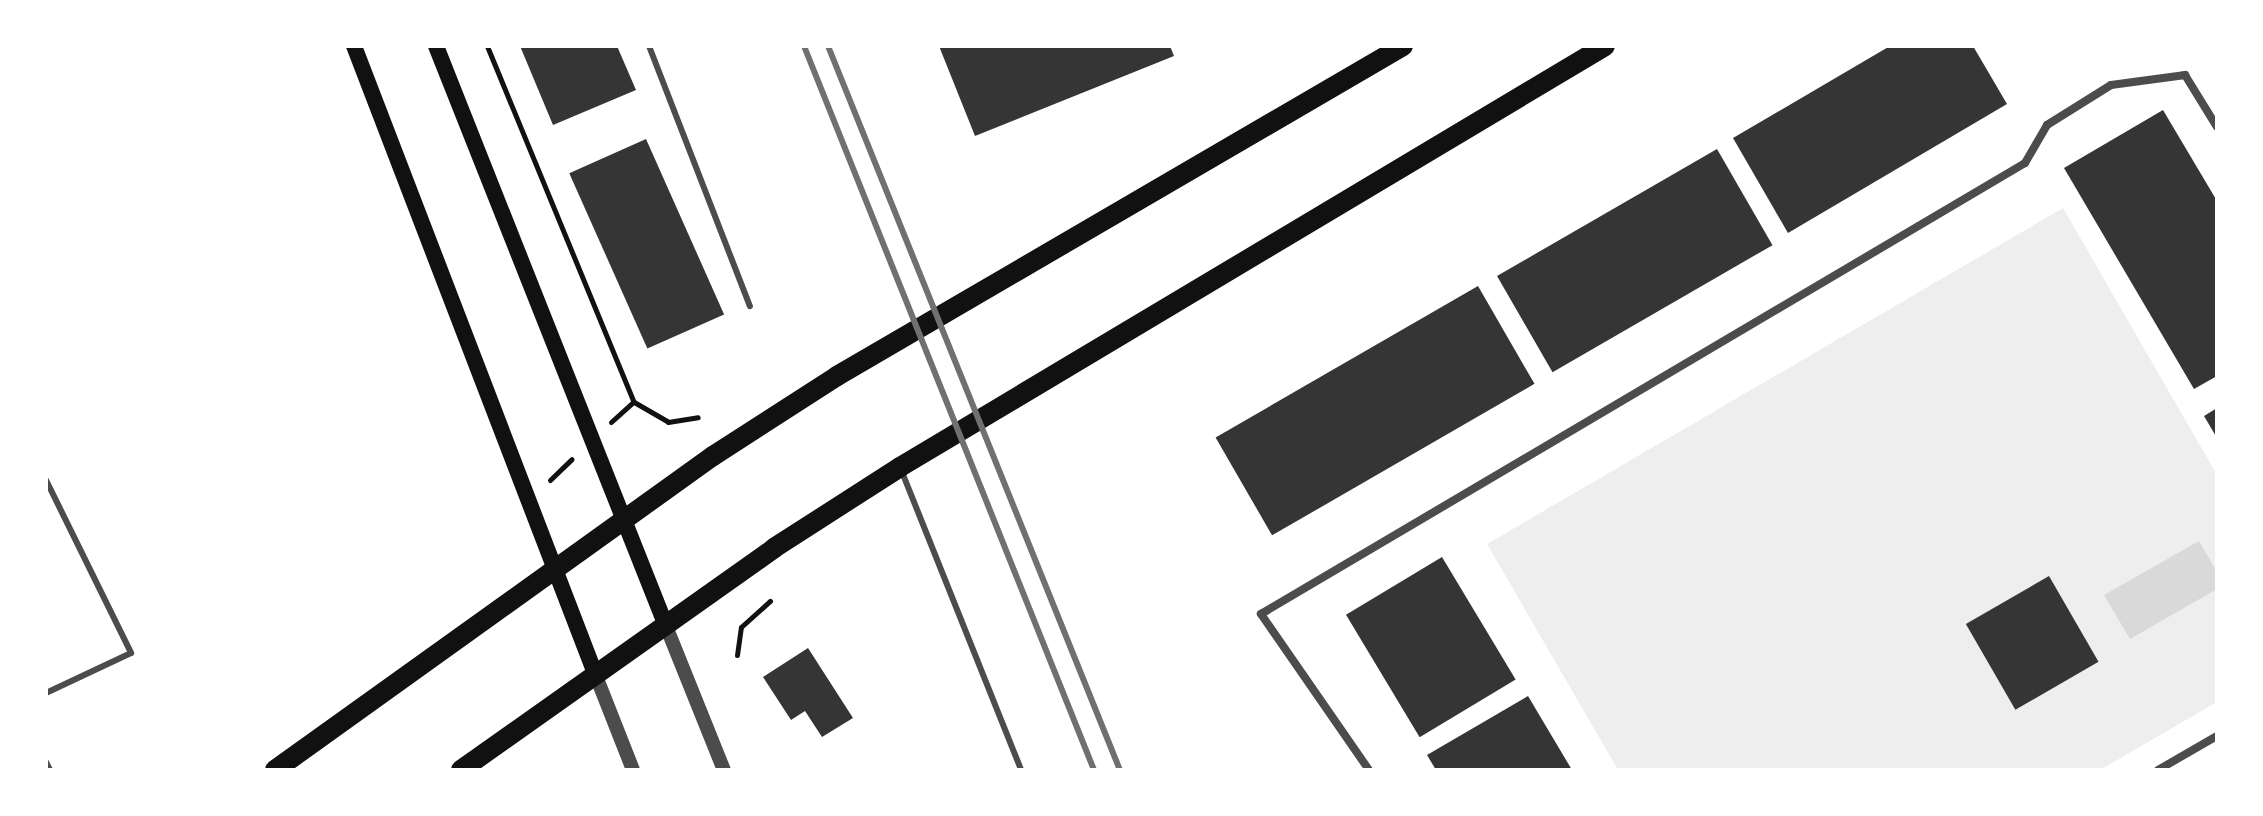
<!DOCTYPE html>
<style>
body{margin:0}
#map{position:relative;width:2263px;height:816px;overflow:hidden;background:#fff;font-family:Overpass,sans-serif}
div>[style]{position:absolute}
.green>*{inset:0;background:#eee}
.water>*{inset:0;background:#d9d9d9}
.building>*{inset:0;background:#353535;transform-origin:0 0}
.path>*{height:5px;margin:-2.5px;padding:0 2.5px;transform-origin:2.5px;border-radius:2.5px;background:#111}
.service>*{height:6px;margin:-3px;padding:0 3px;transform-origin:3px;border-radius:3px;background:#4c4c4c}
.minor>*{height:8px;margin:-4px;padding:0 4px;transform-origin:4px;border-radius:4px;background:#4c4c4c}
.tertiary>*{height:14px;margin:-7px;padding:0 7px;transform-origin:7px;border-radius:7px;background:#4c4c4c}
.secondary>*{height:16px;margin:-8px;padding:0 8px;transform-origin:8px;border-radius:8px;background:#111}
.primary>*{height:20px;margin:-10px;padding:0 10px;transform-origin:10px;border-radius:10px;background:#111}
.rail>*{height:6px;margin:-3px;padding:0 3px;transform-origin:3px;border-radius:3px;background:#707070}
span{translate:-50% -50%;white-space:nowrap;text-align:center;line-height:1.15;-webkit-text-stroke:8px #fff;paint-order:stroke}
.frame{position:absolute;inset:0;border:48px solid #fff;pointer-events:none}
</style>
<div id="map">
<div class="green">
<div style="clip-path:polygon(2063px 208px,2217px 475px,2217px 702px,2100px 770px,1618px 770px,1487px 544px)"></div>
</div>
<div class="water">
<div style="clip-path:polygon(2199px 541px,2217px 572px,2217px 589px,2130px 639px,2104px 595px)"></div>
</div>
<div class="building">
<div style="clip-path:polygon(520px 46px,617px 46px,636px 90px,553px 125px)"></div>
<div style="clip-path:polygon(939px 46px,1170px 46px,1174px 56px,975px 136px)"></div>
<div style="clip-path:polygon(1890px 46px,1973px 46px,2007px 104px,1788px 233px,1733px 138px)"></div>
<div style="clip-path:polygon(2163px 110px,2217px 201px,2217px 376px,2194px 389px,2064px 168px)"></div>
<div style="left:646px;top:139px;width:192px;height:84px;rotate:66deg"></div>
<div style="left:1717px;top:149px;width:111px;height:254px;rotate:60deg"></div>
<div style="left:1478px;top:286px;width:113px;height:303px;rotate:60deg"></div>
<div style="clip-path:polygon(2217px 408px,2217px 438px,2204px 416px)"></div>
<div style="left:1442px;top:557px;width:143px;height:112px;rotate:59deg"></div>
<div style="left:2049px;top:576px;width:99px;height:96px;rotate:60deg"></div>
<div style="clip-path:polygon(808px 648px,853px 718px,822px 737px,805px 711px,791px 720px,763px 677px)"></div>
<div style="clip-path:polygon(1528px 696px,1572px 770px,1436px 770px,1427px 755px)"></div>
</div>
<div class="path">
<div style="left:487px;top:46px;width:385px;rotate:67.6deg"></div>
<div style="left:634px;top:402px;width:39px;rotate:30deg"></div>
<div style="left:668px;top:422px;width:30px;rotate:-9deg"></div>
<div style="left:611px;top:422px;width:30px;rotate:-42deg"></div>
<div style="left:550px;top:480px;width:30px;rotate:-44deg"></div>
<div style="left:737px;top:655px;width:28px;rotate:-82deg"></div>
<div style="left:741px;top:627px;width:39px;rotate:-42deg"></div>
</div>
<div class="service">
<div style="left:649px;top:46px;width:279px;rotate:68.8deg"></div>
<div style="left:902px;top:472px;width:321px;rotate:68.2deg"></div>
<div style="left:46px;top:480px;width:193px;rotate:63.8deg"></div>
<div style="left:131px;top:653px;width:94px;rotate:154.8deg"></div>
<div style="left:46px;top:762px;width:9px;rotate:63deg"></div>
</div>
<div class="minor">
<div style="left:1369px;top:770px;width:190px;rotate:-124.7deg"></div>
<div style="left:1261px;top:614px;width:887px;rotate:-30.55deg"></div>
<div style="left:2025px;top:163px;width:44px;rotate:-59.9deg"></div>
<div style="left:2047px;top:125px;width:75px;rotate:-32deg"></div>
<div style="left:2111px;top:85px;width:75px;rotate:-7.7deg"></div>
<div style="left:2185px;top:75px;width:61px;rotate:58.4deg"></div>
<div style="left:2158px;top:770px;width:68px;rotate:-30deg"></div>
</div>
<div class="tertiary">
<div style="left:666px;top:626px;width:155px;rotate:68.1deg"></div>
<div style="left:596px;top:676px;width:101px;rotate:68.5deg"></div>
</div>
<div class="secondary">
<div style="left:354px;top:46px;width:675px;rotate:68.99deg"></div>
<div style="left:436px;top:46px;width:624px;rotate:68.37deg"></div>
</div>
<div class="primary">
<div style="left:275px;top:770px;width:539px;rotate:-35.64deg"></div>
<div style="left:713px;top:456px;width:148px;rotate:-32.8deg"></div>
<div style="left:837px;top:376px;width:655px;rotate:-30.24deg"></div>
<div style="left:461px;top:770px;width:384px;rotate:-35.3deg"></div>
<div style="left:774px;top:548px;width:150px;rotate:-32.7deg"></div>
<div style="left:900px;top:467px;width:821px;rotate:-30.84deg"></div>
</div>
<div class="rail">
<div style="left:804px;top:46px;width:780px;rotate:68.17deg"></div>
<div style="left:828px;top:46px;width:781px;rotate:68.04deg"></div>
</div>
<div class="frame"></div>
</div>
